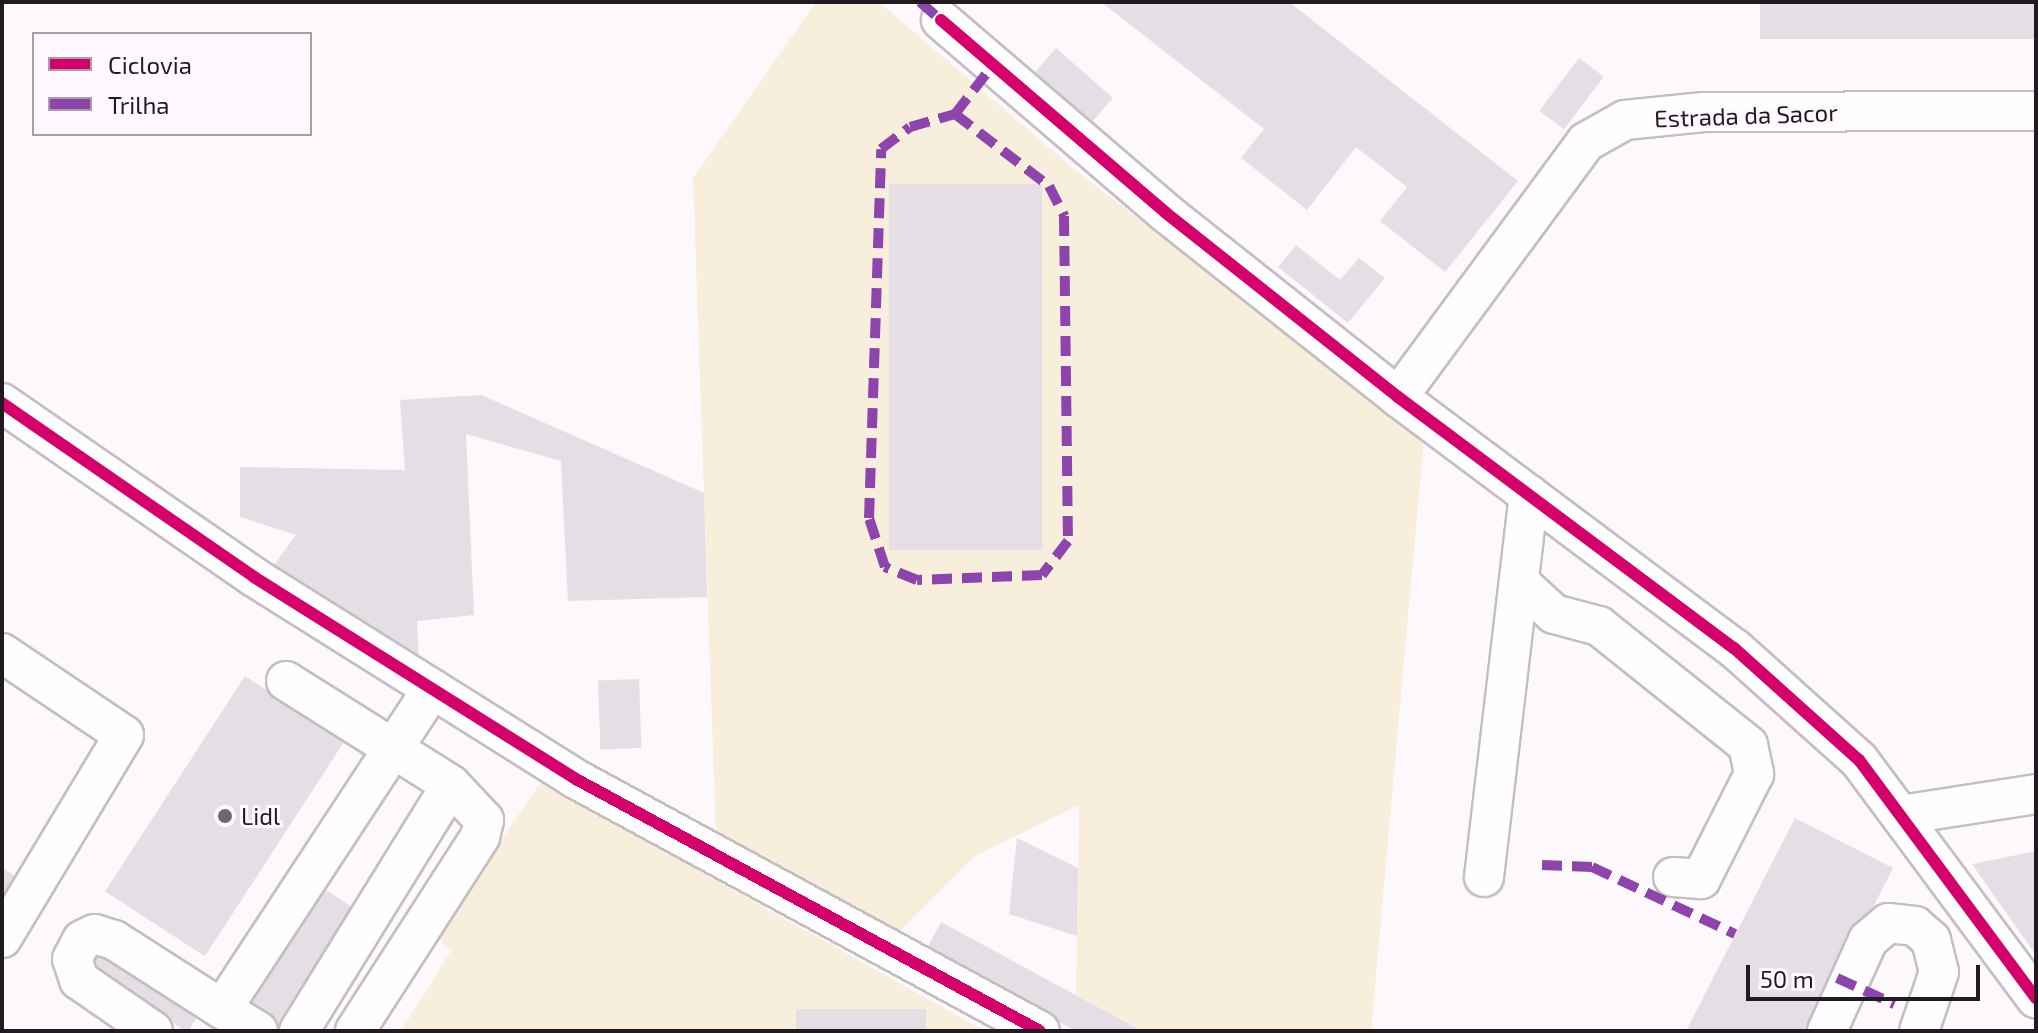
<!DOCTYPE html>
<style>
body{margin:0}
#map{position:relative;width:2038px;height:1033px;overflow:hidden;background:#fdf8fc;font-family:"Exo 2",sans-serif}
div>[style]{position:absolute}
.green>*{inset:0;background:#f7efdc}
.building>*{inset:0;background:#e6dee5;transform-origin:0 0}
.roads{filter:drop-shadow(2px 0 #c4bec3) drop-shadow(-2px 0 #c4bec3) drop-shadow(0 2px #c4bec3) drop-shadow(0 -2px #c4bec3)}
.minor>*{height:38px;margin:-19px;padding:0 19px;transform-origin:19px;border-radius:19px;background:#fffeff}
.quiet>*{height:10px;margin-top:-5px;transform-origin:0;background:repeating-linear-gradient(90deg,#8e44ad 0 20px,transparent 0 30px)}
.cycleway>*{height:12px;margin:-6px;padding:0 6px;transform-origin:6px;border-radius:6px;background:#d6006c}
.dots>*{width:22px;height:22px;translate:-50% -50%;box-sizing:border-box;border:4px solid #fef7fd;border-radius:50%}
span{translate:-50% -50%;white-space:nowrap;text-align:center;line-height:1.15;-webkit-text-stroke:6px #fef7fd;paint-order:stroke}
.street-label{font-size:24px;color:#211b21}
.poi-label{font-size:24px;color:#211b21}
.left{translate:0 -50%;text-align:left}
.frame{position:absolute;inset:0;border:4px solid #211b21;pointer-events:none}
.legend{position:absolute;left:32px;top:32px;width:280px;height:104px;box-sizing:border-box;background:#fef7fd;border:2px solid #a69fa5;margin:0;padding:10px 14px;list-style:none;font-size:24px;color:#211b21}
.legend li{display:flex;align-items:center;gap:16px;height:40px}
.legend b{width:40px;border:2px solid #a69fa5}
.scale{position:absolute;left:1746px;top:965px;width:234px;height:36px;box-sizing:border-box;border:4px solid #211b21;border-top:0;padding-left:10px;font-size:24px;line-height:28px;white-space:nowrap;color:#211b21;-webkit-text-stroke:6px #fef7fd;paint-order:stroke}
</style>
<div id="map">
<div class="green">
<div style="clip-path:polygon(816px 2px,879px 2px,1075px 170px,1424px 438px,1371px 1031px,1142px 1031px,1076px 995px,1079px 805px,975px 856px,898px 933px,716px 837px,693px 178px)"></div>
<div style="clip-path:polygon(541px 782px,985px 1031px,401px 1031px,451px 951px,434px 937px)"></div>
</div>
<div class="building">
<div style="clip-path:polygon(1101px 2px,1289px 2px,1518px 181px,1445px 272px,1380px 221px,1407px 187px,1356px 147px,1307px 210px,1241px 158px,1264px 129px)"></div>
<div style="left:1760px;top:2px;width:276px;height:37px"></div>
<div style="clip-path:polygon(1056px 48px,1113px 98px,1093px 121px,1109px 135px,1098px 147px,1025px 84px)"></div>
<div style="left:1579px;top:58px;width:31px;height:66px;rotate:37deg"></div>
<div style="left:889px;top:184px;width:153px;height:366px"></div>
<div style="clip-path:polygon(1296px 245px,1340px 280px,1359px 258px,1385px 278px,1348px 323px,1278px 267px)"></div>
<div style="clip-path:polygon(481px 395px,704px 493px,707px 597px,568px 601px,561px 461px,466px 434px,474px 615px,417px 621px,419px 669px,268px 573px,296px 535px,240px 517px,240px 467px,405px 470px,400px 400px)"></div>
<div style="left:245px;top:676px;width:119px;height:257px;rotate:33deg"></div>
<div style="left:639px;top:679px;width:69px;height:41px;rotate:88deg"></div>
<div style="clip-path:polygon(1795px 818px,1893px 868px,1810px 1031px,1686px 1031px)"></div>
<div style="clip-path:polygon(1017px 838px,1078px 868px,1077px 936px,1009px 914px)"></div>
<div style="clip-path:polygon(2036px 851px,2036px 955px,1972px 864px)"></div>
<div style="clip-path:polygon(2px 868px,15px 876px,2px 897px)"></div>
<div style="clip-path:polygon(318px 885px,355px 909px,277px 1031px,224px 1031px)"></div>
<div style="clip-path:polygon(941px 922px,1142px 1031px,1076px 1031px,926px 950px)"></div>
<div style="left:97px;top:952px;width:119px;height:22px;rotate:31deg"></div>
<div style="left:926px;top:1009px;width:22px;height:130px;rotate:90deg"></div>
</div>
<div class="roads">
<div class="minor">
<div style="left:941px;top:20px;width:296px;rotate:40.6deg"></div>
<div style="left:1166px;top:213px;width:296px;rotate:38.4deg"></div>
<div style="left:1398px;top:397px;width:419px;rotate:36.8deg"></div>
<div style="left:1734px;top:648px;width:168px;rotate:41.9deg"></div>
<div style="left:1859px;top:760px;width:297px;rotate:53.4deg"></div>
<div style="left:1398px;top:397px;width:317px;rotate:-53.6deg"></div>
<div style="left:1586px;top:142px;width:45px;rotate:-29.4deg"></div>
<div style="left:1625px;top:120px;width:79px;rotate:-5.8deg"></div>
<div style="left:1704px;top:112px;width:332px;rotate:-0.2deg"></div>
<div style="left:2px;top:403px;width:306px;rotate:34.6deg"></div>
<div style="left:254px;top:577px;width:378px;rotate:32.1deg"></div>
<div style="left:574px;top:778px;width:530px;rotate:28.5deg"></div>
<div style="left:1519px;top:582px;width:47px;rotate:42.4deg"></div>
<div style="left:1554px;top:614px;width:47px;rotate:14.9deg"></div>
<div style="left:1599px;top:626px;width:191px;rotate:38.6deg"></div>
<div style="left:1748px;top:745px;width:30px;rotate:78deg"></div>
<div style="left:1754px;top:774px;width:118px;rotate:116.8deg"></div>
<div style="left:1701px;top:879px;width:28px;rotate:-176deg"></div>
<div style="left:2px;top:653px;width:147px;rotate:33.9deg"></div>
<div style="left:124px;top:735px;width:237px;rotate:121deg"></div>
<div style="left:286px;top:681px;width:195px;rotate:32.2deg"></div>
<div style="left:451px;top:785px;width:48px;rotate:46.7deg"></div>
<div style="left:484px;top:820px;width:17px;rotate:103deg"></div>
<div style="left:480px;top:837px;width:231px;rotate:122.8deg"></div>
<div style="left:1901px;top:815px;width:137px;rotate:-8.8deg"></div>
<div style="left:1484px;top:877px;width:385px;rotate:-83.3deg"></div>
<div style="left:153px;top:1031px;width:90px;rotate:-145.4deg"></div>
<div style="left:79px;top:980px;width:22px;rotate:-108deg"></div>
<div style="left:72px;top:959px;width:21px;rotate:-62deg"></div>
<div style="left:82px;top:940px;width:14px;rotate:-25deg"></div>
<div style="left:95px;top:934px;width:20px;rotate:18deg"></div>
<div style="left:114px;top:940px;width:128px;rotate:32.6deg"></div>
<div style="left:258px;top:1031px;width:42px;rotate:-148.6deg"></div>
<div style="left:222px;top:1009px;width:383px;rotate:-56.7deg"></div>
<div style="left:299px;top:1031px;width:289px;rotate:-58.3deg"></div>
<div style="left:1827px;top:1031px;width:100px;rotate:-65.7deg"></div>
<div style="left:1868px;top:940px;width:26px;rotate:-40deg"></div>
<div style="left:1888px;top:923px;width:27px;rotate:6deg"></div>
<div style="left:1915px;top:926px;width:21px;rotate:41deg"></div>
<div style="left:1931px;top:940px;width:33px;rotate:76deg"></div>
<div style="left:1939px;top:972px;width:62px;rotate:108.7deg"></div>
</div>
</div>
<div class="quiet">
<div style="left:920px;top:2px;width:28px;rotate:41deg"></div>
<div style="left:955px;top:114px;width:118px;rotate:37.5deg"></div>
<div style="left:1049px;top:186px;width:34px;rotate:63deg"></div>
<div style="left:1064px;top:216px;width:325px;rotate:89.3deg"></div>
<div style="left:1068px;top:541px;width:43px;rotate:127.4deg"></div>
<div style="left:1042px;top:575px;width:125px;rotate:177.7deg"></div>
<div style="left:917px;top:580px;width:35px;rotate:-158deg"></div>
<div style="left:885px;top:567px;width:52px;rotate:-108.1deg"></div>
<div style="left:869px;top:518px;width:369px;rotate:-88.1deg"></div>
<div style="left:881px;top:149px;width:36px;rotate:-37deg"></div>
<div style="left:910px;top:127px;width:47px;rotate:-16.1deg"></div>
<div style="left:955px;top:114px;width:62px;rotate:-52.2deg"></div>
<div style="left:1542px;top:865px;width:50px;rotate:2.3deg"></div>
<div style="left:1592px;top:867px;width:158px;rotate:25.1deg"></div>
<div style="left:1837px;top:978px;width:63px;rotate:24.5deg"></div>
</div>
<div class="cycleway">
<div style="left:941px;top:20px;width:296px;rotate:40.6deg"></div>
<div style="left:1166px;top:213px;width:296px;rotate:38.4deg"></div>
<div style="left:1398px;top:397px;width:419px;rotate:36.8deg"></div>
<div style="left:1734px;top:648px;width:168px;rotate:41.9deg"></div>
<div style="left:1859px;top:760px;width:297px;rotate:53.4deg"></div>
<div style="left:2px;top:403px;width:306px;rotate:34.6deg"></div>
<div style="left:254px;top:577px;width:378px;rotate:32.1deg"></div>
<div style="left:574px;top:778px;width:530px;rotate:28.5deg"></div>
</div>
<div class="dots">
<div style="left:225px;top:816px;background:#6e686e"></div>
</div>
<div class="street-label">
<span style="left:1746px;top:115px;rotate:-2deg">Estrada da Sacor</span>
</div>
<div class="poi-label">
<span class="left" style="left:241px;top:816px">Lidl</span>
</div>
<div class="frame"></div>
<ul class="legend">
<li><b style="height:10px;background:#d6006c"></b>Ciclovia</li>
<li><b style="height:10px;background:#8e44ad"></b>Trilha</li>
</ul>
<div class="scale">50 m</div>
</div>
